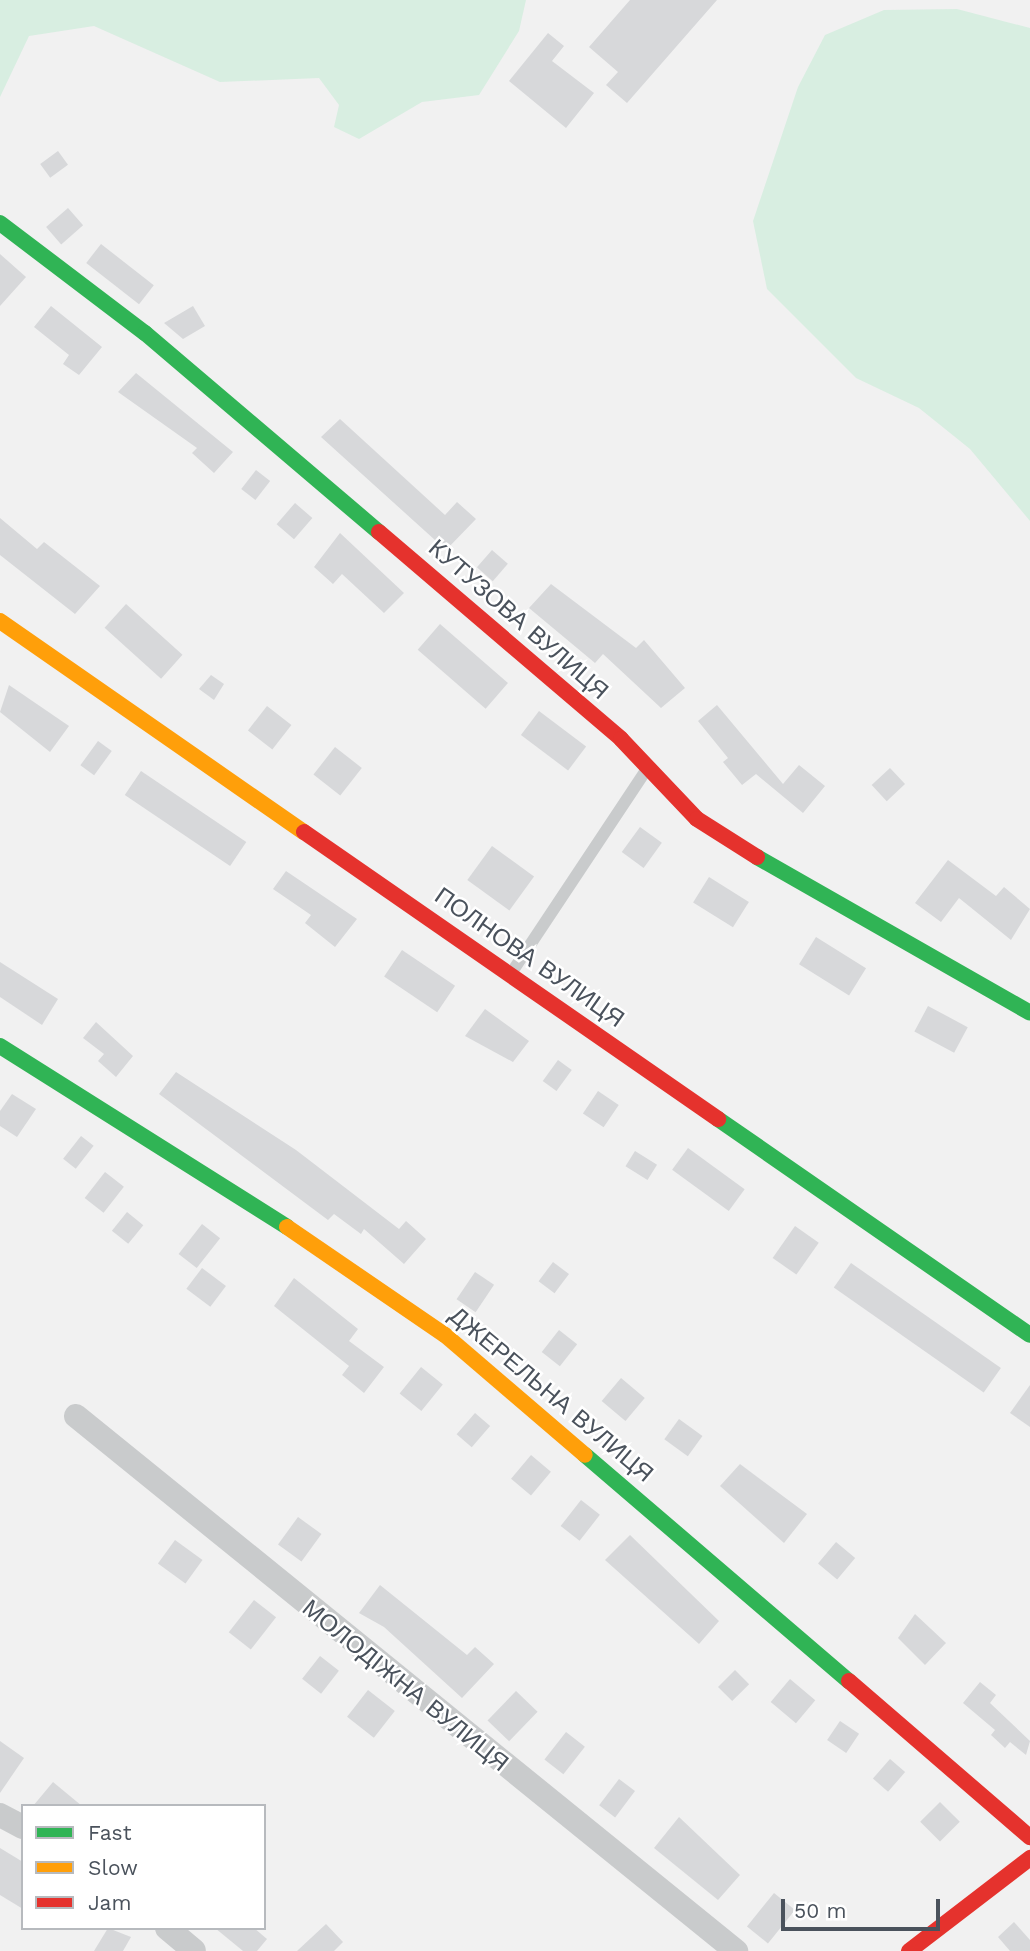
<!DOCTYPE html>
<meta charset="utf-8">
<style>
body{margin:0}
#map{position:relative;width:1030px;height:1951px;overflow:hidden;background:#f1f1f1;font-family:"Work Sans",sans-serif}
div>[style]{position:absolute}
.green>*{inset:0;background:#d8eee1}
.building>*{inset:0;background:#d7d8da;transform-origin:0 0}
.lane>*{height:12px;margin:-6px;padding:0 6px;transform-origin:6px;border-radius:6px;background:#c9cbcc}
.street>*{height:24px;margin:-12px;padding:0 12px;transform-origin:12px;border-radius:12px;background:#c9cbcc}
.fast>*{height:16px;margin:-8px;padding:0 8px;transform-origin:8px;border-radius:8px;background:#30b455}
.slow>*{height:16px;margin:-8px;padding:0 8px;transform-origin:8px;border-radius:8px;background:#ff9f0a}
.jam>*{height:16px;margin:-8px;padding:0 8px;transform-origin:8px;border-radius:8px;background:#e5322d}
span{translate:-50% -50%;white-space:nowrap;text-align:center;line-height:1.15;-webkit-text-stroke:5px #fff;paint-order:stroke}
.street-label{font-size:24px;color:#4a525c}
.legend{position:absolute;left:21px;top:1804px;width:245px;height:126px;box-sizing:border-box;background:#fff;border:2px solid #b7babe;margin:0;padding:9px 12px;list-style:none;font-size:21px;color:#4a525c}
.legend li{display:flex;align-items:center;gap:14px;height:35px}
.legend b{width:35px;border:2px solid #b7babe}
.scale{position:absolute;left:781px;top:1899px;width:159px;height:32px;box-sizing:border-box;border:4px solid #4a525c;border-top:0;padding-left:9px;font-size:21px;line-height:24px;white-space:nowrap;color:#4a525c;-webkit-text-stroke:5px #fff;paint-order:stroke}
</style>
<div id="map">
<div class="green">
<div style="clip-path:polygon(0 0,526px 0,519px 31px,479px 95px,422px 102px,359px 139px,334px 127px,339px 105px,319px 78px,220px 82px,94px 26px,29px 36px,0 97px)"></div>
<div style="clip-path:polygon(957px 9px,1030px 28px,1030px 521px,970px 449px,919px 408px,856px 378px,767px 289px,753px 221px,798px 87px,825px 35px,884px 10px)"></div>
</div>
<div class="building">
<div style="clip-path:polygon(630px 0,717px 0,627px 103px,606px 85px,618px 72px,589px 47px)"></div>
<div style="clip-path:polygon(548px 33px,564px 46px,552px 61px,594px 93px,566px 128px,509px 81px)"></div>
<div style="left:58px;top:151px;width:17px;height:22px;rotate:54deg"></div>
<div style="left:68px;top:208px;width:23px;height:29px;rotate:49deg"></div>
<div style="left:101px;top:244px;width:67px;height:24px;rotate:38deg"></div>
<div style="clip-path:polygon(0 254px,26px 277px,0 306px)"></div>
<div style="clip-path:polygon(51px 306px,102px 347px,79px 375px,63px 364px,69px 355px,34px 327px)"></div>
<div style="clip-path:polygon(193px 306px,205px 326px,183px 339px,164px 323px)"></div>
<div style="clip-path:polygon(136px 373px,233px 452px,214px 473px,192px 453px,197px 448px,118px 392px)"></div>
<div style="clip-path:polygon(340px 419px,445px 515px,457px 502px,476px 519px,446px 550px,321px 437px)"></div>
<div style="left:256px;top:470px;width:18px;height:24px;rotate:38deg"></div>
<div style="left:295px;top:503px;width:23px;height:28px;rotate:41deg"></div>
<div style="clip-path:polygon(0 518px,37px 549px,44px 542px,100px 586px,75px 614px,0 555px)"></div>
<div style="clip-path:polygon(340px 533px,404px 593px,384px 613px,342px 574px,333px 584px,314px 567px)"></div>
<div style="left:492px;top:550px;width:21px;height:23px;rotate:41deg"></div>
<div style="clip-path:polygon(551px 584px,636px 648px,644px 640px,685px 688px,661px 708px,603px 654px,595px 663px,529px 608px)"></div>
<div style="left:126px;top:604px;width:76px;height:32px;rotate:42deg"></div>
<div style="left:440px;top:624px;width:90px;height:34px;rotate:41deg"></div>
<div style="clip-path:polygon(211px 675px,224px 684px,214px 700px,199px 689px)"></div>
<div style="clip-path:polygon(9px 685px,69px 726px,50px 752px,0 712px)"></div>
<div style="clip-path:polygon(717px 705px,783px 784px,799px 765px,825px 786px,803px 813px,756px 774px,742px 785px,723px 762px,728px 758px,698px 721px)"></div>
<div style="left:267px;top:706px;width:31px;height:31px;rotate:38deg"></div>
<div style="left:539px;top:711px;width:59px;height:30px;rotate:37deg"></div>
<div style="left:98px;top:741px;width:17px;height:30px;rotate:36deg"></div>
<div style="left:335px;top:747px;width:34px;height:35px;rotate:38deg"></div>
<div style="left:890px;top:768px;width:22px;height:25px;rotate:47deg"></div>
<div style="left:141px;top:771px;width:127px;height:29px;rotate:34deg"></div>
<div style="left:640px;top:827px;width:27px;height:31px;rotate:36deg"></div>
<div style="left:492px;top:846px;width:52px;height:42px;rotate:36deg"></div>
<div style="clip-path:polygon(948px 860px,996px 896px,1004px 887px,1030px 909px,1011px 940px,959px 898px,941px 922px,915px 903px)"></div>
<div style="clip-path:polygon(286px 871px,357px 919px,335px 947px,305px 923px,311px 915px,273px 889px)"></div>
<div style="left:709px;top:877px;width:47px;height:30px;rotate:32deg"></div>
<div style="left:816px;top:937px;width:59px;height:32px;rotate:32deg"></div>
<div style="left:402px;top:950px;width:64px;height:32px;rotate:34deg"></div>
<div style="clip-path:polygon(0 962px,58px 999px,42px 1025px,0 997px)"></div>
<div style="left:928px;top:1006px;width:45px;height:29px;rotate:28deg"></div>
<div style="clip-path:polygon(485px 1009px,529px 1041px,513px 1062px,465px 1036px)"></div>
<div style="clip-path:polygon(96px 1022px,133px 1056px,116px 1077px,98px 1061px,104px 1054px,83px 1038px)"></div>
<div style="left:558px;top:1060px;width:17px;height:26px;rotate:36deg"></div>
<div style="clip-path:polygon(176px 1072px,296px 1150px,399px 1229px,406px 1221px,426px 1239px,404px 1264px,364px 1229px,361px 1234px,334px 1214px,328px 1220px,159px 1094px)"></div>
<div style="left:598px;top:1091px;width:25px;height:27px;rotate:34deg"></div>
<div style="clip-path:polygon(12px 1094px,36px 1109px,17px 1137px,0 1126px,0 1111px)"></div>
<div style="left:81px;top:1136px;width:16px;height:29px;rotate:38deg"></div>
<div style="left:688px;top:1148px;width:70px;height:27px;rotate:36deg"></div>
<div style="left:635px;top:1151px;width:26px;height:18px;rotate:32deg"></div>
<div style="left:105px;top:1172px;width:24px;height:33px;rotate:38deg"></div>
<div style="left:127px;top:1212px;width:21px;height:24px;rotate:39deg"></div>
<div style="left:202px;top:1224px;width:23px;height:38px;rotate:38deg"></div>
<div style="left:795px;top:1226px;width:29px;height:39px;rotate:35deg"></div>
<div style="left:553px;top:1262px;width:20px;height:24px;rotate:37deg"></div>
<div style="left:851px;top:1263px;width:183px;height:30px;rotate:35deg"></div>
<div style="left:202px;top:1268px;width:30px;height:26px;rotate:37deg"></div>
<div style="left:475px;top:1272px;width:23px;height:33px;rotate:34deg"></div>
<div style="clip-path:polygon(294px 1278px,358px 1329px,349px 1341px,384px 1367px,364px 1393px,342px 1375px,349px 1366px,274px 1306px)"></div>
<div style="left:559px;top:1330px;width:23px;height:28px;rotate:38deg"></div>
<div style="left:421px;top:1367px;width:28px;height:34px;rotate:39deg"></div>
<div style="left:621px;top:1378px;width:31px;height:30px;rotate:40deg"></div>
<div style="clip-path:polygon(1030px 1385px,1030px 1427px,1010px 1413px)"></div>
<div style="left:475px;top:1413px;width:20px;height:28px;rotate:41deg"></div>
<div style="left:679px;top:1419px;width:29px;height:25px;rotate:36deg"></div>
<div style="left:531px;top:1455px;width:26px;height:31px;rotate:40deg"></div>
<div style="clip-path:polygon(740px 1464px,807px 1514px,784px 1543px,720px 1486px)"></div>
<div style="left:581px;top:1500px;width:24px;height:33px;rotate:38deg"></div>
<div style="left:298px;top:1517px;width:29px;height:34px;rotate:36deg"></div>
<div style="clip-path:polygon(630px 1535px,719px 1621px,699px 1644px,605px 1560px)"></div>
<div style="left:175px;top:1540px;width:34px;height:29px;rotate:36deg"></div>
<div style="left:836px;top:1542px;width:25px;height:28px;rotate:40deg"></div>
<div style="clip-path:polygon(380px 1585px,467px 1655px,475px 1647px,494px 1664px,462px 1698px,384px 1627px,359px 1613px)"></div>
<div style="left:254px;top:1600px;width:28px;height:41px;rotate:38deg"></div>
<div style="clip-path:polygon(915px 1614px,946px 1643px,925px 1665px,898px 1638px)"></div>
<div style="left:320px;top:1656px;width:24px;height:29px;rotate:38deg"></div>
<div style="left:735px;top:1670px;width:20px;height:24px;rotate:45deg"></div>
<div style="left:790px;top:1679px;width:33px;height:30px;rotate:40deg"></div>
<div style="clip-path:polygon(980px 1682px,996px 1695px,990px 1703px,1030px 1741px,1026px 1755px,1010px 1742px,1005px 1748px,991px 1735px,995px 1730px,963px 1703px)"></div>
<div style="left:368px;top:1690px;width:34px;height:34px;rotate:38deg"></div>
<div style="left:516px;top:1691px;width:30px;height:41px;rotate:44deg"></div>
<div style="left:840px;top:1721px;width:23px;height:23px;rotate:34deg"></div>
<div style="left:566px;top:1732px;width:24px;height:35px;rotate:38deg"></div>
<div style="clip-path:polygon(0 1741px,24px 1758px,0 1793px)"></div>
<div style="left:890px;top:1759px;width:20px;height:26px;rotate:41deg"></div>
<div style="left:619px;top:1779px;width:20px;height:33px;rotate:37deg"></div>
<div style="clip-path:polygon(53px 1782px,82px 1806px,33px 1806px)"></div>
<div style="left:940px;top:1802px;width:28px;height:28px;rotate:45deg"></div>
<div style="clip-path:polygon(679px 1817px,740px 1875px,718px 1900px,654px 1848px)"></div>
<div style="clip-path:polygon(0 1848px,23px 1862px,23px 1909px,0 1895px)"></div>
<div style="left:774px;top:1893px;width:27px;height:43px;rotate:39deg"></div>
<div style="clip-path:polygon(1014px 1922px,1030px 1940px,1030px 1951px,1010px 1951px,998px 1937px)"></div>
<div style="clip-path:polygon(326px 1924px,343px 1942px,334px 1951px,297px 1951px)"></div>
<div style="clip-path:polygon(108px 1928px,131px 1937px,123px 1951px,94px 1951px)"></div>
<div style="clip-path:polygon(215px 1928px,254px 1928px,267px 1939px,257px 1951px,243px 1951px)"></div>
</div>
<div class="lane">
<div style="left:512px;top:972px;width:244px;rotate:-56.4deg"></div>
</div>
<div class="street">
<div style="left:76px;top:1416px;width:850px;rotate:39.03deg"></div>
<div style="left:0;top:1815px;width:26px;rotate:28deg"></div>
<div style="left:167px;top:1928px;width:35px;rotate:40deg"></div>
</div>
<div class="fast">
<div style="left:0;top:223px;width:182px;rotate:37.2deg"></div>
<div style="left:145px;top:333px;width:307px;rotate:40.4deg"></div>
<div style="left:757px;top:857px;width:314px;rotate:29.7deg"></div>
<div style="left:0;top:1046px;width:339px;rotate:32.2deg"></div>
<div style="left:718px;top:1119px;width:379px;rotate:34.7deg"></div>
<div style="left:585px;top:1455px;width:348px;rotate:40.6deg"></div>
</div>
<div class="slow">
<div style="left:0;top:621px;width:370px;rotate:34.8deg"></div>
<div style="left:287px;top:1227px;width:191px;rotate:34.4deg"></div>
<div style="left:445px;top:1335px;width:184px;rotate:40.6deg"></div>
</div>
<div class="jam">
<div style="left:379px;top:532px;width:318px;rotate:40.5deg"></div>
<div style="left:621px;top:739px;width:110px;rotate:46.5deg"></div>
<div style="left:697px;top:819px;width:71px;rotate:32.3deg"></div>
<div style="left:304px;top:832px;width:504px;rotate:34.73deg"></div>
<div style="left:849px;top:1681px;width:239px;rotate:40.8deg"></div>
<div style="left:909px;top:1951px;width:153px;rotate:-37.5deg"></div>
</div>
<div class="street-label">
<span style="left:518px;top:620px;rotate:41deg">КУТУЗОВА ВУЛИЦЯ</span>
<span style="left:529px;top:958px;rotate:35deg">ПОЛНОВА ВУЛИЦЯ</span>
<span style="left:551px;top:1395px;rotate:40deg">ДЖЕРЕЛЬНА ВУЛИЦЯ</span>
<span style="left:405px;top:1686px;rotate:39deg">МОЛОДІЖНА ВУЛИЦЯ</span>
</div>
<ul class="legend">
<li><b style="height:9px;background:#30b455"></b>Fast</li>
<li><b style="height:9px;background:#ff9f0a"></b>Slow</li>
<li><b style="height:9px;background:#e5322d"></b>Jam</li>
</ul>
<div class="scale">50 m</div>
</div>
